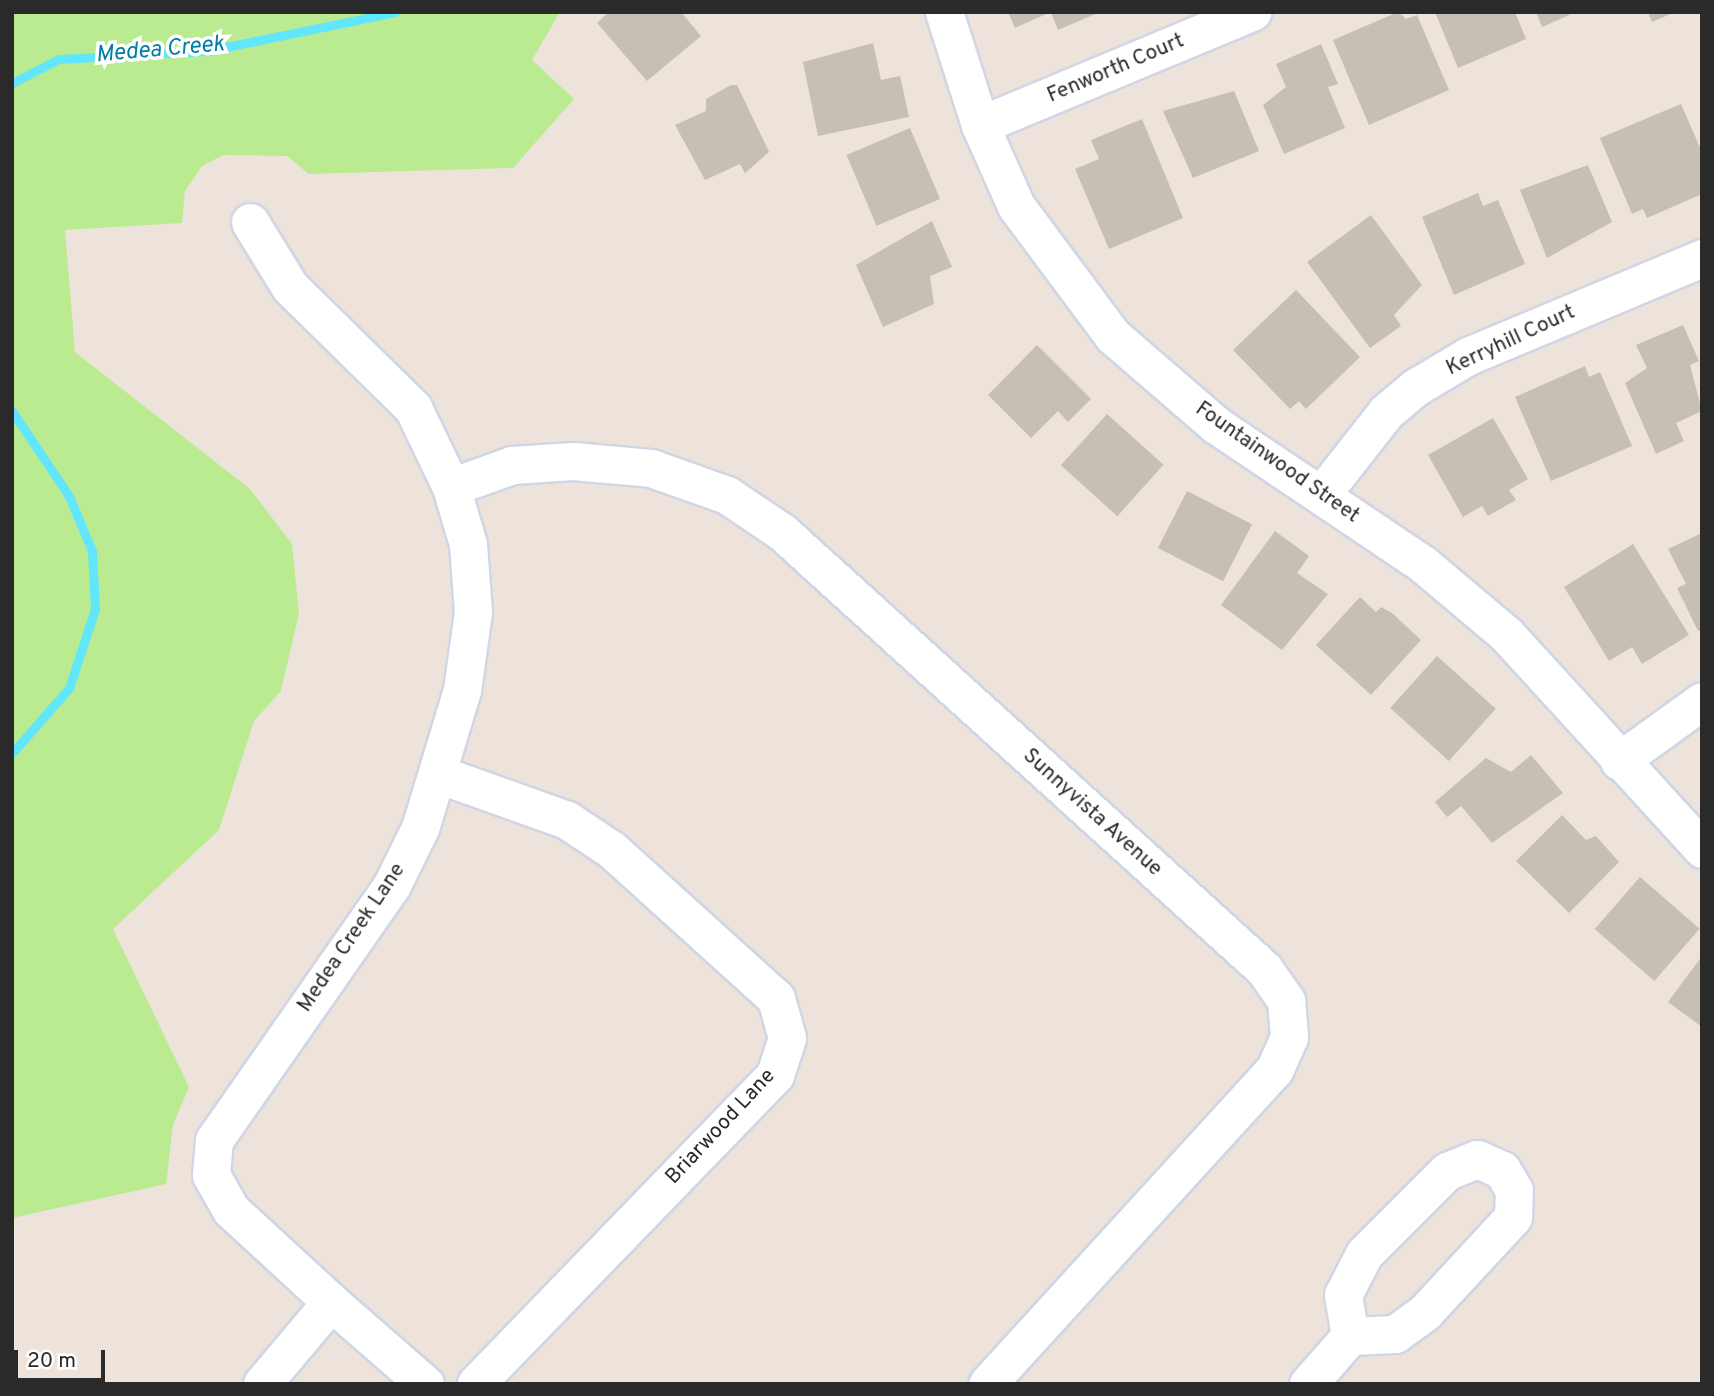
<!DOCTYPE html>
<style>
body{margin:0}
#map{position:relative;width:1714px;height:1396px;overflow:hidden;background:#eee3db;font-family:Overpass,sans-serif}
div>[style]{position:absolute}
.green>*{inset:0;background:#bbeb91}
.stream>*{height:9px;margin:-4.5px;padding:0 4.5px;transform-origin:4.5px;border-radius:4.5px;background:#62e6fc}
.building>*{inset:0;background:#c5bfb6;transform-origin:0 0}
.roads{filter:drop-shadow(2px 0 #d0d6e5) drop-shadow(-2px 0 #d0d6e5) drop-shadow(0 2px #d0d6e5) drop-shadow(0 -2px #d0d6e5)}
.minor>*{height:37px;margin:-18.5px;padding:0 18.5px;transform-origin:18.5px;border-radius:18.5px;background:#fff}
span{translate:-50% -50%;white-space:nowrap;text-align:center;line-height:1.15;-webkit-text-stroke:7px #fff;paint-order:stroke}
.street-label{font-size:21px;color:#2a2a2a}
.water-label{font-size:23px;color:#017ea1;font-style:italic}
.frame{position:absolute;inset:0;border:14px solid #2a2a2a;pointer-events:none}
.scale{position:absolute;left:14px;top:1350px;width:91px;height:32px;box-sizing:border-box;border:4px solid #2a2a2a;border-top:0;padding-left:9px;font-size:21px;line-height:24px;white-space:nowrap;color:#2a2a2a;-webkit-text-stroke:5px #fff;paint-order:stroke}
</style>
<div id="map">
<div class="green">
<div style="clip-path:polygon(12px 12px,560px 12px,532px 60px,574px 99px,513px 168px,309px 174px,287px 156px,223px 155px,202px 166px,185px 191px,182px 223px,65px 230px,75px 352px,250px 489px,292px 544px,299px 613px,281px 691px,254px 721px,219px 830px,113px 929px,189px 1087px,173px 1125px,166px 1184px,12px 1218px)"></div>
</div>
<div class="stream">
<div style="left:12px;top:83px;width:53px;rotate:-27.1deg"></div>
<div style="left:59px;top:59px;width:148px;rotate:-3.1deg"></div>
<div style="left:207px;top:51px;width:192px;rotate:-11.7deg"></div>
<div style="left:12px;top:411px;width:102px;rotate:56.2deg"></div>
<div style="left:69px;top:496px;width:60px;rotate:67.3deg"></div>
<div style="left:92px;top:551px;width:58px;rotate:87deg"></div>
<div style="left:95px;top:609px;width:83px;rotate:108.2deg"></div>
<div style="left:69px;top:688px;width:86px;rotate:131.2deg"></div>
</div>
<div class="building">
<div style="clip-path:polygon(609px 12px,681px 12px,701px 36px,647px 81px,597px 23px)"></div>
<div style="clip-path:polygon(1008px 12px,1100px 12px,1058px 30px,1051px 12px,1015px 28px)"></div>
<div style="clip-path:polygon(1398px 12px,1406px 19px,1417px 15px,1449px 90px,1369px 125px,1333px 40px)"></div>
<div style="clip-path:polygon(1435px 12px,1515px 12px,1526px 39px,1458px 68px)"></div>
<div style="clip-path:polygon(1536px 12px,1576px 12px,1542px 27px)"></div>
<div style="clip-path:polygon(1648px 12px,1675px 12px,1652px 22px)"></div>
<div style="clip-path:polygon(873px 43px,881px 80px,900px 76px,909px 117px,818px 136px,803px 62px)"></div>
<div style="clip-path:polygon(1321px 44px,1338px 84px,1328px 87px,1345px 128px,1284px 154px,1263px 105px,1286px 87px,1276px 64px)"></div>
<div style="clip-path:polygon(731px 85px,737px 85px,769px 152px,745px 173px,740px 164px,705px 180px,675px 125px,706px 111px,706px 99px)"></div>
<div style="clip-path:polygon(1234px 91px,1259px 151px,1193px 178px,1163px 111px)"></div>
<div style="clip-path:polygon(1681px 104px,1702px 152px,1702px 194px,1647px 218px,1643px 209px,1632px 214px,1600px 138px)"></div>
<div style="clip-path:polygon(1142px 119px,1183px 218px,1109px 249px,1075px 169px,1099px 159px,1091px 140px)"></div>
<div style="left:910px;top:128px;width:77px;height:69px;rotate:67deg"></div>
<div style="clip-path:polygon(1588px 165px,1612px 222px,1547px 258px,1520px 190px)"></div>
<div style="clip-path:polygon(1478px 193px,1483px 206px,1498px 200px,1525px 264px,1454px 295px,1422px 217px)"></div>
<div style="clip-path:polygon(1371px 215px,1422px 285px,1394px 315px,1401px 326px,1370px 348px,1307px 262px)"></div>
<div style="clip-path:polygon(932px 221px,952px 267px,930px 276px,934px 304px,883px 327px,856px 265px)"></div>
<div style="clip-path:polygon(1296px 290px,1360px 357px,1306px 409px,1299px 401px,1290px 409px,1233px 350px)"></div>
<div style="clip-path:polygon(1683px 325px,1699px 361px,1690px 365px,1702px 411px,1676px 423px,1684px 441px,1656px 454px,1625px 383px,1647px 368px,1636px 345px)"></div>
<div style="clip-path:polygon(1037px 345px,1091px 399px,1068px 422px,1058px 411px,1031px 438px,988px 395px)"></div>
<div style="clip-path:polygon(1585px 366px,1589px 377px,1600px 372px,1632px 446px,1551px 481px,1515px 397px)"></div>
<div style="left:1107px;top:414px;width:76px;height:69px;rotate:42deg"></div>
<div style="clip-path:polygon(1493px 418px,1528px 479px,1509px 490px,1516px 500px,1488px 516px,1482px 506px,1463px 517px,1428px 455px)"></div>
<div style="left:1187px;top:491px;width:73px;height:64px;rotate:27deg"></div>
<div style="clip-path:polygon(1275px 531px,1309px 556px,1297px 573px,1328px 594px,1282px 650px,1221px 605px)"></div>
<div style="clip-path:polygon(1702px 533px,1702px 630px,1698px 631px,1677px 588px,1686px 584px,1668px 549px)"></div>
<div style="clip-path:polygon(1633px 544px,1689px 635px,1642px 664px,1632px 647px,1609px 661px,1564px 587px)"></div>
<div style="clip-path:polygon(1360px 597px,1376px 612px,1381px 607px,1392px 613px,1421px 640px,1371px 695px,1316px 645px)"></div>
<div style="left:1437px;top:656px;width:79px;height:70px;rotate:42deg"></div>
<div style="clip-path:polygon(1531px 755px,1563px 793px,1492px 843px,1461px 806px,1447px 817px,1435px 802px,1486px 758px,1511px 772px)"></div>
<div style="clip-path:polygon(1562px 815px,1586px 840px,1596px 836px,1619px 862px,1569px 913px,1516px 861px)"></div>
<div style="left:1640px;top:877px;width:79px;height:69px;rotate:41deg"></div>
<div style="clip-path:polygon(1702px 956px,1702px 1027px,1668px 1002px)"></div>
</div>
<div class="roads">
<div class="minor">
<div style="left:944px;top:12px;width:119px;rotate:72.3deg"></div>
<div style="left:980px;top:125px;width:89px;rotate:66deg"></div>
<div style="left:1016px;top:206px;width:162px;rotate:53.3deg"></div>
<div style="left:1113px;top:336px;width:136px;rotate:40.8deg"></div>
<div style="left:1216px;top:425px;width:251px;rotate:33.9deg"></div>
<div style="left:1424px;top:565px;width:107px;rotate:40.1deg"></div>
<div style="left:1506px;top:634px;width:291px;rotate:47.6deg"></div>
<div style="left:980px;top:125px;width:295px;rotate:-22.6deg"></div>
<div style="left:250px;top:222px;width:76px;rotate:58.4deg"></div>
<div style="left:290px;top:287px;width:173px;rotate:44.5deg"></div>
<div style="left:413px;top:408px;width:88px;rotate:64.3deg"></div>
<div style="left:451px;top:487px;width:59px;rotate:73.4deg"></div>
<div style="left:468px;top:544px;width:68px;rotate:85.8deg"></div>
<div style="left:473px;top:612px;width:79px;rotate:98deg"></div>
<div style="left:462px;top:690px;width:144px;rotate:106.9deg"></div>
<div style="left:420px;top:828px;width:64px;rotate:116.2deg"></div>
<div style="left:392px;top:885px;width:311px;rotate:124.9deg"></div>
<div style="left:214px;top:1140px;width:35px;rotate:95deg"></div>
<div style="left:211px;top:1175px;width:40px;rotate:60.3deg"></div>
<div style="left:231px;top:1210px;width:136px;rotate:42.6deg"></div>
<div style="left:331px;top:1302px;width:107px;rotate:130.1deg"></div>
<div style="left:451px;top:487px;width:65px;rotate:-19.8deg"></div>
<div style="left:512px;top:465px;width:61px;rotate:-3.8deg"></div>
<div style="left:573px;top:461px;width:78px;rotate:5.1deg"></div>
<div style="left:651px;top:468px;width:81px;rotate:19.6deg"></div>
<div style="left:727px;top:495px;width:66px;rotate:33.9deg"></div>
<div style="left:782px;top:532px;width:651px;rotate:42.2deg"></div>
<div style="left:1264px;top:969px;width:39px;rotate:55deg"></div>
<div style="left:1286px;top:1001px;width:36px;rotate:85deg"></div>
<div style="left:1289px;top:1037px;width:36px;rotate:114deg"></div>
<div style="left:1274px;top:1070px;width:425px;rotate:132.4deg"></div>
<div style="left:1321px;top:495px;width:105px;rotate:-51.9deg"></div>
<div style="left:1386px;top:412px;width:39px;rotate:-40deg"></div>
<div style="left:1416px;top:387px;width:61px;rotate:-30.8deg"></div>
<div style="left:1468px;top:356px;width:254px;rotate:-22.7deg"></div>
<div style="left:1619px;top:761px;width:102px;rotate:-35.9deg"></div>
<div style="left:438px;top:774px;width:137px;rotate:19.6deg"></div>
<div style="left:567px;top:820px;width:54px;rotate:33.7deg"></div>
<div style="left:612px;top:850px;width:221px;rotate:42.1deg"></div>
<div style="left:776px;top:998px;width:41px;rotate:74.6deg"></div>
<div style="left:787px;top:1038px;width:39px;rotate:108deg"></div>
<div style="left:775px;top:1075px;width:430px;rotate:134.1deg"></div>
<div style="left:331px;top:1302px;width:125px;rotate:41.1deg"></div>
<div style="left:1308px;top:1384px;width:64px;rotate:-48.8deg"></div>
<div style="left:1350px;top:1336px;width:45px;rotate:-2.5deg"></div>
<div style="left:1395px;top:1334px;width:37px;rotate:-36deg"></div>
<div style="left:1425px;top:1312px;width:129px;rotate:-47.2deg"></div>
<div style="left:1513px;top:1217px;width:27px;rotate:-88deg"></div>
<div style="left:1514px;top:1190px;width:23px;rotate:-121deg"></div>
<div style="left:1502px;top:1170px;width:27px;rotate:-156deg"></div>
<div style="left:1477px;top:1159px;width:32px;rotate:158deg"></div>
<div style="left:1447px;top:1171px;width:117px;rotate:135deg"></div>
<div style="left:1364px;top:1254px;width:46px;rotate:117.1deg"></div>
<div style="left:1343px;top:1295px;width:42px;rotate:80.3deg"></div>
</div>
</div>
<div class="street-label">
<span style="left:1116px;top:69px;rotate:-23deg">Fenworth Court</span>
<span style="left:1511px;top:341px;rotate:-25deg">Kerryhill Court</span>
<span style="left:1277px;top:463px;rotate:35deg">Fountainwood Street</span>
<span style="left:1092px;top:813px;rotate:42deg">Sunnyvista Avenue</span>
<span style="left:352px;top:938px;rotate:-56deg">Medea Creek Lane</span>
<span style="left:721px;top:1127px;rotate:-47deg">Briarwood Lane</span>
</div>
<div class="water-label">
<span style="left:160px;top:51px;rotate:-5deg">Medea Creek</span>
</div>
<div class="frame"></div>
<div class="scale">20 m</div>
</div>
